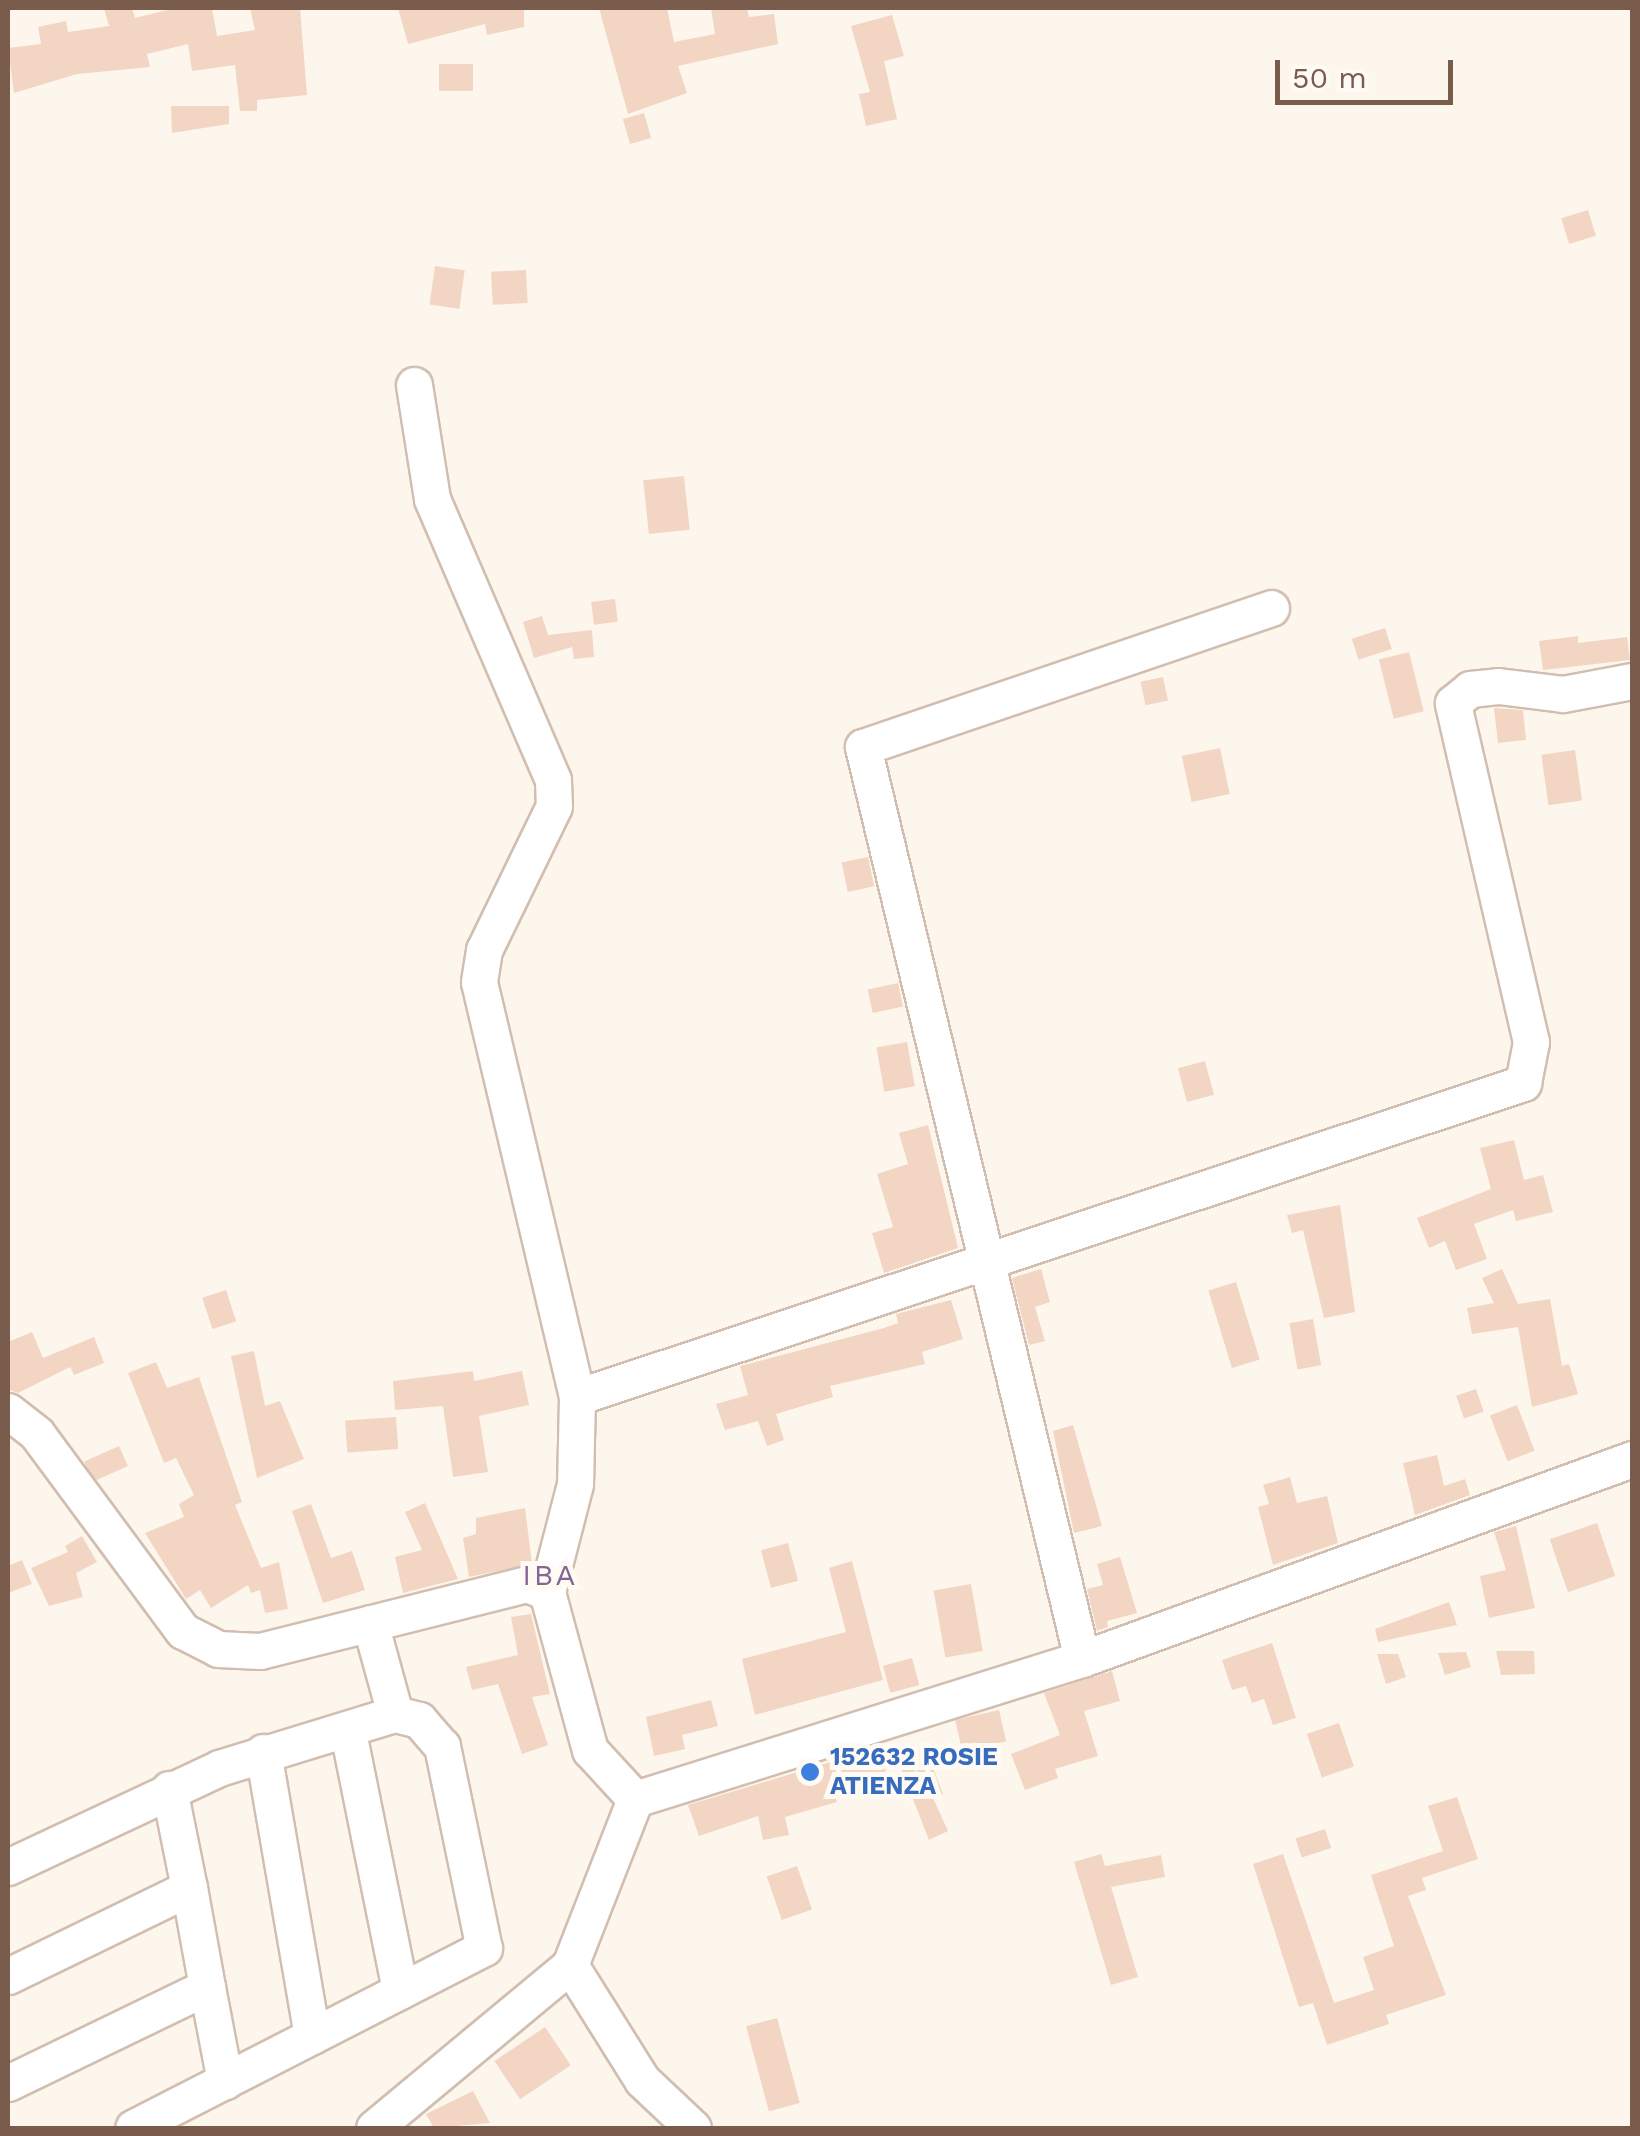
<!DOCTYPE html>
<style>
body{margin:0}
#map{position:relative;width:1640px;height:2136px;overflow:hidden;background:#fdf6ec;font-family:"Work Sans",sans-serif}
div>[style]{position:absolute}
.building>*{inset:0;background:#f3d5c3;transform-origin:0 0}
.roads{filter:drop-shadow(2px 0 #d1beb0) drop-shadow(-2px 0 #d1beb0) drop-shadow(0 2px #d1beb0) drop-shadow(0 -2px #d1beb0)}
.minor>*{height:35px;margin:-17.5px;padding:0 17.5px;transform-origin:17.5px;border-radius:17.5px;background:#fff}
.dots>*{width:28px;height:28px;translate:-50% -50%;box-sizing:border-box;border:5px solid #fffaf3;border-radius:50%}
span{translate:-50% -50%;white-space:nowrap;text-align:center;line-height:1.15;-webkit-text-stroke:10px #fffaf3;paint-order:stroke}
.shop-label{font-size:25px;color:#366cbe;font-weight:700}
.left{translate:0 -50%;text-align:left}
.quarter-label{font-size:30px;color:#846695;letter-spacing:2.5px}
.frame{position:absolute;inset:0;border:10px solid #7a5c4d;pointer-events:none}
.scale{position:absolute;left:1275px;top:60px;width:178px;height:45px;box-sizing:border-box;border:5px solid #7a5c4d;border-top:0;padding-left:12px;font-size:30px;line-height:35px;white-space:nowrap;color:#7a5c4d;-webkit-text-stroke:8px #fffaf3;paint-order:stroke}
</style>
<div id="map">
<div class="building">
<div style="clip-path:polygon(104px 8px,132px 8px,135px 18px,175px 8px,212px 8px,217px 36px,255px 30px,250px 8px,300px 8px,307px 95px,257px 100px,257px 111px,240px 111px,235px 65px,192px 71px,188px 44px,147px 54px,150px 67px,77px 74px,14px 93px,8px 48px,41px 44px,38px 27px,66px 21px,68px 32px,109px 26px)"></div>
<div style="clip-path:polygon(398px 8px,524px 8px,524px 27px,487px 35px,485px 24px,408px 44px)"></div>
<div style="clip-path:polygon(599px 8px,667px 8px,674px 42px,715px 34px,711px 8px,747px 8px,749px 17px,774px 14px,778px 44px,678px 66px,687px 93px,628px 114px)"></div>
<div style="clip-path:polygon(892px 15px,904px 56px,884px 61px,897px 119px,866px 126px,859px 94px,870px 92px,851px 26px)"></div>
<div style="left:439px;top:64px;width:34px;height:27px"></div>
<div style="clip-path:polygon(171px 106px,229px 106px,229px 124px,172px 133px)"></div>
<div style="left:644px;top:113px;width:26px;height:22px;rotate:74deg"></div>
<div style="left:1588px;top:210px;width:27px;height:28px;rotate:73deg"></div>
<div style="left:435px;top:266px;width:30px;height:39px;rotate:8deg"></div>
<div style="left:526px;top:270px;width:33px;height:35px;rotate:87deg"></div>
<div style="left:684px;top:476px;width:54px;height:41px;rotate:84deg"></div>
<div style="left:615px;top:599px;width:23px;height:24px;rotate:83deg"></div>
<div style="clip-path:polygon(542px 616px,548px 635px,592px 630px,594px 657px,574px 659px,572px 647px,534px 658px,523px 622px)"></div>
<div style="left:1385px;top:628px;width:22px;height:35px;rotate:72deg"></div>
<div style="clip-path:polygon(1578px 636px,1578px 643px,1627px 637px,1630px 660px,1543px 670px,1539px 641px)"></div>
<div style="left:1409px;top:652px;width:61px;height:31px;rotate:76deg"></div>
<div style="left:1163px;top:677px;width:24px;height:23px;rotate:78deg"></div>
<div style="clip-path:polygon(1494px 708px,1523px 710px,1526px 740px,1498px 743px)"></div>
<div style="left:1220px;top:748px;width:47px;height:39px;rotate:78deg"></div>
<div style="left:1575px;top:750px;width:51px;height:34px;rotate:82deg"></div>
<div style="left:868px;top:857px;width:30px;height:27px;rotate:78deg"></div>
<div style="left:898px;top:983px;width:24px;height:31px;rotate:78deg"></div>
<div style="left:907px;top:1042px;width:45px;height:31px;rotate:80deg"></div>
<div style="left:1205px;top:1061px;width:35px;height:28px;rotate:75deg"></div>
<div style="clip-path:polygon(928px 1125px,958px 1248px,884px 1273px,872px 1233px,893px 1227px,877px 1174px,908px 1164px,899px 1133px)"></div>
<div style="clip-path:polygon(1514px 1140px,1524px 1180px,1543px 1175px,1553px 1212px,1516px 1221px,1513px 1210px,1474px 1224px,1487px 1259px,1456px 1270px,1445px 1241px,1429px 1248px,1417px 1218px,1491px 1189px,1480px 1148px)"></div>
<div style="clip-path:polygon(1340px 1205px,1355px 1312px,1324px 1318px,1303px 1230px,1292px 1233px,1287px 1215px)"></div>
<div style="clip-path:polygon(1041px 1269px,1050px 1302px,1035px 1307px,1045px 1341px,1029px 1345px,1012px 1278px)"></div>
<div style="clip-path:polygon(1502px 1269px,1518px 1304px,1550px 1299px,1562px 1366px,1569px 1364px,1578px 1394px,1532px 1407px,1518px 1327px,1472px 1334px,1467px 1308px,1494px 1303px,1482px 1278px)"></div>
<div style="left:1236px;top:1282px;width:81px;height:29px;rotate:73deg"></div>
<div style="left:226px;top:1290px;width:33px;height:25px;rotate:72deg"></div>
<div style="clip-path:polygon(951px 1300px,963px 1339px,922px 1352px,925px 1364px,830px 1386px,833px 1397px,776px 1414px,784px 1440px,767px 1446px,758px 1421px,725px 1430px,716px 1404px,748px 1395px,740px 1366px,884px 1328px,898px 1323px,896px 1314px)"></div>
<div style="left:1313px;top:1319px;width:47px;height:24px;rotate:80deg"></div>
<div style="clip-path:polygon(32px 1332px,43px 1358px,94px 1337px,104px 1363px,74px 1375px,70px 1367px,18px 1393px,10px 1390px,8px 1342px)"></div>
<div style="clip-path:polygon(254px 1351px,265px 1406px,280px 1401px,304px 1459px,257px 1478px,231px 1356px)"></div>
<div style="clip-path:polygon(156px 1362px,167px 1388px,199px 1377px,242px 1502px,235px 1505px,261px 1568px,279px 1562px,288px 1609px,265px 1613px,260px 1590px,251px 1593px,248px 1585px,211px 1608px,200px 1590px,186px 1599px,145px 1533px,184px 1517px,179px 1504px,194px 1495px,176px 1458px,164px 1463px,128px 1373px)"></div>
<div style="clip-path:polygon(473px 1371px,474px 1381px,522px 1371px,529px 1405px,479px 1416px,488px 1472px,453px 1477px,443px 1406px,395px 1410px,393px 1381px)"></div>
<div style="left:1476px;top:1389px;width:24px;height:21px;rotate:71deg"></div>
<div style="left:1517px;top:1405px;width:49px;height:29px;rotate:69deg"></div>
<div style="left:396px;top:1417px;width:32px;height:51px;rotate:86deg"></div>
<div style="clip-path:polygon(1073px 1425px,1102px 1526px,1074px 1533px,1053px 1431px)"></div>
<div style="left:119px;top:1446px;width:22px;height:38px;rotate:66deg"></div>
<div style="clip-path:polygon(1437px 1455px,1444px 1486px,1465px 1479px,1470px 1495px,1415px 1515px,1403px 1463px)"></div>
<div style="clip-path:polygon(1290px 1477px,1297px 1503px,1327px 1496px,1338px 1543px,1273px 1565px,1258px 1507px,1269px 1504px,1263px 1485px)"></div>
<div style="clip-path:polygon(425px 1503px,458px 1579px,403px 1593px,395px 1557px,422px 1550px,405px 1512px)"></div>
<div style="clip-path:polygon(311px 1504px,331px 1558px,352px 1551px,365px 1590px,323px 1603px,292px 1511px)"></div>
<div style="clip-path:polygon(525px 1508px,532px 1564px,469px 1577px,463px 1538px,476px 1534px,476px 1518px)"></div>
<div style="left:1597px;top:1523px;width:56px;height:50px;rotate:71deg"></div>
<div style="clip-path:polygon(1516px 1526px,1535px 1608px,1489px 1618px,1480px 1576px,1506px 1570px,1494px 1532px)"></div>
<div style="clip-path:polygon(82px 1536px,97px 1562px,76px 1573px,83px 1597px,49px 1606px,31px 1568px,68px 1552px,65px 1546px)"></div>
<div style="left:788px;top:1543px;width:39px;height:28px;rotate:75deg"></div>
<div style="clip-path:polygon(1120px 1557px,1137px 1613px,1107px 1621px,1108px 1627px,1097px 1631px,1087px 1589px,1103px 1585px,1097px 1564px)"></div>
<div style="clip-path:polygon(22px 1560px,32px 1584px,8px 1593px,8px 1566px)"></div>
<div style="clip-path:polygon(852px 1561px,883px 1680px,755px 1715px,742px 1659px,846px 1632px,829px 1568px)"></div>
<div style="left:971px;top:1584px;width:68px;height:38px;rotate:80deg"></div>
<div style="clip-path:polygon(1449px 1602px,1457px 1625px,1378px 1642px,1375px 1629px)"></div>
<div style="clip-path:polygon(531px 1614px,550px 1694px,532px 1697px,548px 1745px,522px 1754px,498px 1684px,472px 1690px,466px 1667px,518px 1655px,511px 1617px)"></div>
<div style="clip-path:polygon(1272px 1643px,1296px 1718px,1273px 1725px,1264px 1699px,1252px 1703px,1246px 1686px,1232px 1690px,1222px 1660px)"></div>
<div style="clip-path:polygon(1496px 1651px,1534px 1651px,1535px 1674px,1501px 1675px)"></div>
<div style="clip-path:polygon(1466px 1652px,1471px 1667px,1445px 1675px,1438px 1653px)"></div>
<div style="clip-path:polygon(1377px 1654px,1398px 1654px,1406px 1677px,1386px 1684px)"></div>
<div style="left:912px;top:1658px;width:28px;height:30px;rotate:75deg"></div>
<div style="clip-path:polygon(1112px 1671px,1120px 1701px,1084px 1711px,1098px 1756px,1055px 1769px,1058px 1778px,1025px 1790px,1011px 1754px,1060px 1735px,1044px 1693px)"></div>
<div style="clip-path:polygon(711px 1700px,718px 1726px,682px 1735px,685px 1749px,654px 1756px,646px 1717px)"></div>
<div style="left:999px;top:1710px;width:32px;height:45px;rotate:77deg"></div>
<div style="left:1339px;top:1723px;width:46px;height:34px;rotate:71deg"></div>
<div style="clip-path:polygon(925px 1747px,943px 1794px,933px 1798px,948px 1831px,929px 1840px,897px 1758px)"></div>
<div style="clip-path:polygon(877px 1748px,886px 1771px,834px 1792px,837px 1802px,785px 1817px,789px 1835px,763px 1840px,758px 1816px,699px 1836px,688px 1805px)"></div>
<div style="clip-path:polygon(1457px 1797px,1478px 1859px,1422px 1878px,1426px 1890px,1408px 1896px,1446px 1995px,1386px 2015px,1389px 2024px,1327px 2045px,1313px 2003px,1299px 2007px,1253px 1864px,1283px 1854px,1334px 2003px,1374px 1990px,1363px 1957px,1394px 1946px,1371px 1875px,1443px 1851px,1428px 1806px)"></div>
<div style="left:1325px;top:1829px;width:20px;height:31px;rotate:72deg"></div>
<div style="clip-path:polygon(1101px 1854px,1105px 1866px,1161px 1855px,1165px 1877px,1111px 1887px,1138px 1977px,1111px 1985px,1074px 1862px)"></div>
<div style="left:797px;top:1866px;width:46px;height:32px;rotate:71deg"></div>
<div style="left:777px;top:2018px;width:88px;height:32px;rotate:75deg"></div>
<div style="left:545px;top:2027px;width:46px;height:61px;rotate:56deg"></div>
<div style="clip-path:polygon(473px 2091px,490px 2123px,434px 2128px,426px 2114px)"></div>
</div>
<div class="roads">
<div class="minor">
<div style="left:414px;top:385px;width:115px;rotate:81deg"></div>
<div style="left:432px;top:499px;width:306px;rotate:66.7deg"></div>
<div style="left:553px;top:780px;width:26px;rotate:88deg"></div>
<div style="left:554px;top:806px;width:160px;rotate:115.9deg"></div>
<div style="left:484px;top:950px;width:32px;rotate:99deg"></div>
<div style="left:479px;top:982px;width:426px;rotate:76.7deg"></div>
<div style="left:577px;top:1397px;width:87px;rotate:91.3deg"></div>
<div style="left:575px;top:1484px;width:112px;rotate:104.5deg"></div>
<div style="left:577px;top:1397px;width:997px;rotate:-18.36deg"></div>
<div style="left:1523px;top:1083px;width:42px;rotate:-79deg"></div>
<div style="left:1531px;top:1042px;width:348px;rotate:-103deg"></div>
<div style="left:1453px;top:703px;width:22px;rotate:-39deg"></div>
<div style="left:1470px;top:689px;width:28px;rotate:-6deg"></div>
<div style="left:1498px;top:686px;width:65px;rotate:7deg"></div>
<div style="left:1563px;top:694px;width:70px;rotate:-10.7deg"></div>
<div style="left:8px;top:1411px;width:37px;rotate:38deg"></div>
<div style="left:37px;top:1434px;width:245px;rotate:53.5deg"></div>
<div style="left:183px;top:1631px;width:39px;rotate:27deg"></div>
<div style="left:218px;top:1649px;width:42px;rotate:2.7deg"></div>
<div style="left:260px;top:1651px;width:275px;rotate:-14.1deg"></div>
<div style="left:527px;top:1584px;width:22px;rotate:22deg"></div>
<div style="left:547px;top:1592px;width:164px;rotate:74.8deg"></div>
<div style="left:590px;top:1750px;width:67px;rotate:47.4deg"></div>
<div style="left:635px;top:1799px;width:468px;rotate:-17.4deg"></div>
<div style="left:1082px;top:1659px;width:585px;rotate:-19.98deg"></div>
<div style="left:370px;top:1623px;width:94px;rotate:74.6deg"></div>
<div style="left:1082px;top:1659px;width:938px;rotate:-103.5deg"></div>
<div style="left:863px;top:747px;width:431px;rotate:-18.8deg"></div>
<div style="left:348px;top:1732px;width:264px;rotate:78.6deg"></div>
<div style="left:263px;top:1752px;width:288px;rotate:80.2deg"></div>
<div style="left:8px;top:1867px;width:233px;rotate:-25.1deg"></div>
<div style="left:219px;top:1768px;width:184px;rotate:-17.1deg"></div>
<div style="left:395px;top:1714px;width:25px;rotate:14deg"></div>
<div style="left:419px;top:1720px;width:35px;rotate:49deg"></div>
<div style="left:442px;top:1746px;width:206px;rotate:78.3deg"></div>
<div style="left:484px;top:1948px;width:394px;rotate:152.9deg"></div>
<div style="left:570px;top:1965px;width:136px;rotate:57.9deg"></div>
<div style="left:642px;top:2080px;width:70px;rotate:43.3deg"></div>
<div style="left:8px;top:1976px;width:201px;rotate:-25.9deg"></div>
<div style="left:189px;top:1888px;width:101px;rotate:-101.4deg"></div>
<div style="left:207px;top:1987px;width:96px;rotate:79.2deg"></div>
<div style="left:8px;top:2083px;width:221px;rotate:-25.8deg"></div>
<div style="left:207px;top:1987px;width:101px;rotate:-100.3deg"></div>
<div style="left:374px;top:2128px;width:255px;rotate:-39.7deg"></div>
<div style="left:570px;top:1965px;width:178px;rotate:-68.6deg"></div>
</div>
</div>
<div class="dots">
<div style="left:810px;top:1772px;background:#3f7fe0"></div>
</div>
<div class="shop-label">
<span class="left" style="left:830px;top:1772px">152632 ROSIE<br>ATIENZA</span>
</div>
<div class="quarter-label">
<span style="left:550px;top:1575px">IBA</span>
</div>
<div class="frame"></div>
<div class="scale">50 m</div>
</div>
